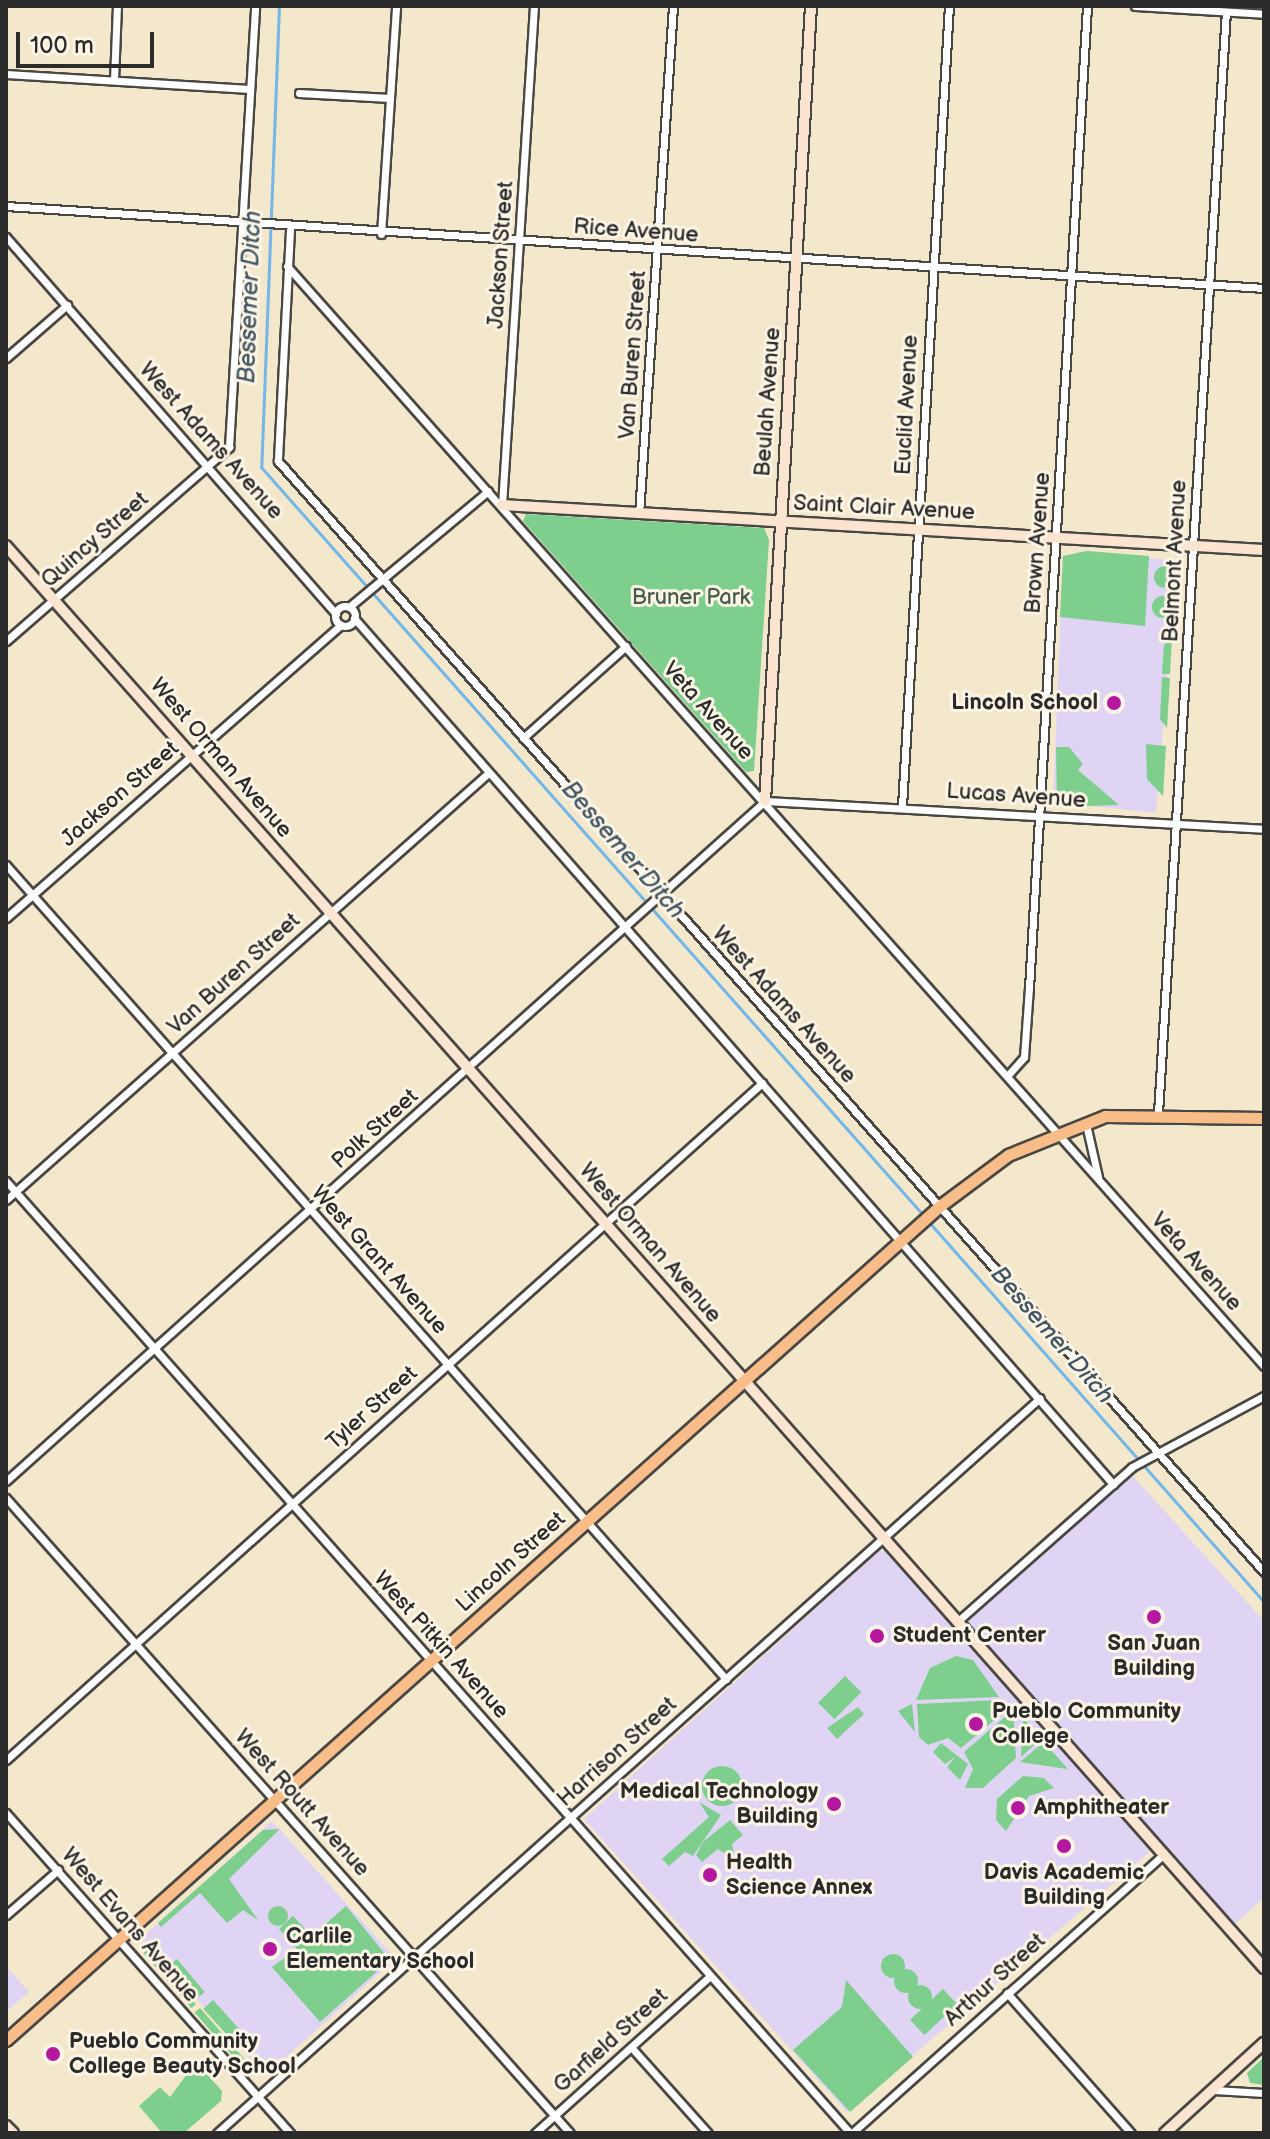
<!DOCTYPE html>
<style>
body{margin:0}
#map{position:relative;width:1270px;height:2139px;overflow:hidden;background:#f3e7cc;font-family:"Balsamiq Sans",sans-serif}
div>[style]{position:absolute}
.built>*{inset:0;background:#e0d4f4;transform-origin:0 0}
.green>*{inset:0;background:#7ece8e;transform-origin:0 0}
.round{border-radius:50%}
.stream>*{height:3px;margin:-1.5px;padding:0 1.5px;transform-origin:1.5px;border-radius:1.5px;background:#73b7e9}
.roads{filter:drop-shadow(2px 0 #494743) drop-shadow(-2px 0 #494743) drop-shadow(0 2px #494743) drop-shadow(0 -2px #494743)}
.street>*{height:7px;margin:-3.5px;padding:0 3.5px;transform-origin:3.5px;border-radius:3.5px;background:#fff}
.street>.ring{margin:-3.5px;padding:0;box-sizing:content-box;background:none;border:7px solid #fff;border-radius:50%}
.secondary>*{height:10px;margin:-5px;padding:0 5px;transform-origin:5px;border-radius:5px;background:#fce5d0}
.primary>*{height:11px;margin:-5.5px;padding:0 5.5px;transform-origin:5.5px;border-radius:5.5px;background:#f8bd89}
.dots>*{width:22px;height:22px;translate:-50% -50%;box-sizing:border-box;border:4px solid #fcf5e5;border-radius:50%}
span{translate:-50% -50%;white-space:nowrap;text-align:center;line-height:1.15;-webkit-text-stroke:6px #fcf5e5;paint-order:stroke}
.street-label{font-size:22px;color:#2b2b2b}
.park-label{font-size:22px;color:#445c49}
.poi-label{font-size:22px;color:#2b2b2b;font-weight:700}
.right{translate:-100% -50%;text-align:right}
.left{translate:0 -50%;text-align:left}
.water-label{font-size:24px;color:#415564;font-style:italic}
.frame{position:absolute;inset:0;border:8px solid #2b2b2b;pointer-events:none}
.scale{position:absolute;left:16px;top:32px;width:138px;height:36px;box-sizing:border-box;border:4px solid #2b2b2b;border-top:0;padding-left:10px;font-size:24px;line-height:28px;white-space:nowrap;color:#2b2b2b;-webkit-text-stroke:6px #fcf5e5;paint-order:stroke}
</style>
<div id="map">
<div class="built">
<div style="clip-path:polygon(1087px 551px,1177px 561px,1156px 813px,1053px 802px,1063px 556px)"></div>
<div style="clip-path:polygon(1132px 1475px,1264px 1621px,1264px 1898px,1235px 1924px,1159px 1844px,847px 2112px,584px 1819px,879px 1551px,886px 1550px,956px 1629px)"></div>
<div style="left:272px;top:1821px;width:185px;height:175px;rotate:48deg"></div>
<div style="clip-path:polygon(6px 1966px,29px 1992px,6px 2012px)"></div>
</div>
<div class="green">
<div style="clip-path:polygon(526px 514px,764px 528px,769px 540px,754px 771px,746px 772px,523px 521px)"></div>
<div style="clip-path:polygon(1087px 551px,1149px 556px,1145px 626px,1060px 617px,1063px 556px)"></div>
<div class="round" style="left:1154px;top:566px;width:22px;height:22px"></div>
<div class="round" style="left:1152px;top:596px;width:22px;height:22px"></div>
<div style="clip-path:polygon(1172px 637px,1170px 674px,1162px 674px,1164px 645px)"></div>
<div style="clip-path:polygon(1162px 677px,1170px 678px,1167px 728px,1160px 719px)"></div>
<div style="clip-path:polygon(1146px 744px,1166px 746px,1163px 796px,1147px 779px)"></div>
<div style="clip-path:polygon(1056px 747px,1069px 747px,1083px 764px,1078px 770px,1119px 805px,1057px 807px)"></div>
<div style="clip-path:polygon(956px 1656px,973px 1660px,999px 1697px,916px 1700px,930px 1668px)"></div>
<div style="left:845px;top:1676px;width:23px;height:38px;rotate:45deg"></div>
<div style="clip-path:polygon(999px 1700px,1010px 1707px,961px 1748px,948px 1738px,928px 1745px,919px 1737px,917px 1704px)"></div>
<div style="clip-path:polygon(912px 1704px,915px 1732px,898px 1711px)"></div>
<div style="clip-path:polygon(858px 1707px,864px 1714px,837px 1739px,827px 1728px)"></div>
<div style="clip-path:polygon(1013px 1710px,1016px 1758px,983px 1788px,965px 1788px,973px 1769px,964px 1752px)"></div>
<div style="clip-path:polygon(1025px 1720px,1041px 1739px,1021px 1757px,1023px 1721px)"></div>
<div style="clip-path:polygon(1044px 1742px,1067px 1768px,1067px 1769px,1020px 1762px)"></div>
<div style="clip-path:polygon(941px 1743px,968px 1764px,960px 1780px,947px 1767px,956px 1756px,945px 1764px,933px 1752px)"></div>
<div class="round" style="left:702px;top:1766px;width:40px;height:40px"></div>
<div style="clip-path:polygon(1023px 1776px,1044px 1778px,1054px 1788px,1029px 1796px,1006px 1831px,996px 1820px,997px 1799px)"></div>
<div style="clip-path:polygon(699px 1802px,721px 1815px,693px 1856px,685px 1852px,669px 1866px,662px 1859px,709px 1817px)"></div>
<div style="clip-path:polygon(730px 1820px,743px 1835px,732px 1844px,735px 1860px,718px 1849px,702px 1862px,696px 1855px,703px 1842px)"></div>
<div style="clip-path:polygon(280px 1829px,229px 1879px,258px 1920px,243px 1910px,227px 1923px,200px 1893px,161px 1927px,158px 1923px,263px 1830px)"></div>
<div class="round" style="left:268px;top:1906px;width:20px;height:20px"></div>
<div style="clip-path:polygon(346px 1906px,390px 1960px,320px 2022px,272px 1967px,297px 1949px,279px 1929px,293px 1916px,312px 1936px)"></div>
<div style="left:148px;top:1949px;width:73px;height:6px;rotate:49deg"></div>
<div class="round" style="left:881px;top:1954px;width:24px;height:24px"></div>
<div style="left:177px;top:1959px;width:43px;height:12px;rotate:50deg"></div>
<div class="round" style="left:894px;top:1969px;width:24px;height:24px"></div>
<div style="clip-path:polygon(846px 1980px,913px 2057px,850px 2112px,793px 2050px,842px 2007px)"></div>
<div class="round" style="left:908px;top:1985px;width:24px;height:24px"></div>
<div style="left:943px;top:1989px;width:21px;height:45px;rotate:47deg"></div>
<div style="left:213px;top:2000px;width:46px;height:13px;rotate:48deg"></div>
<div style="left:200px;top:2008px;width:79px;height:7px;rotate:49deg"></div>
<div style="clip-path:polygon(1264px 2057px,1264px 2085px,1250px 2083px,1247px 2073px)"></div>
<div style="clip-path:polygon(196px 2062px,222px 2091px,221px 2101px,184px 2133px,162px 2133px,139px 2106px,160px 2087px,170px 2097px)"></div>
</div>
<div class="stream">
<div style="left:279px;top:6px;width:461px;rotate:92.2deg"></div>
<div style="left:261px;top:467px;width:999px;rotate:48.49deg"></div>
<div style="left:928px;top:1221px;width:508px;rotate:48.59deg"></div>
</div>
<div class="roads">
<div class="street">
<div style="left:1135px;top:6px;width:129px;rotate:3.5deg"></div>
<div style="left:6px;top:74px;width:244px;rotate:3.5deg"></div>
<div style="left:114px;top:80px;width:74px;rotate:-87.7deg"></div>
<div style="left:299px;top:93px;width:91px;rotate:3.1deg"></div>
<div style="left:6px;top:206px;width:1261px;rotate:3.73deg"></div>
<div style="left:290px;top:230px;width:231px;rotate:93deg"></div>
<div style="left:278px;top:461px;width:1485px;rotate:48.41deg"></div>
<div style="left:381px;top:234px;width:228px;rotate:-86.2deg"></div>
<div style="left:6px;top:237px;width:501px;rotate:48.8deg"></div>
<div style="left:287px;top:266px;width:1471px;rotate:48.39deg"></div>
<div style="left:6px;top:358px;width:81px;rotate:-41deg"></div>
<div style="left:502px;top:505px;width:500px;rotate:-86.33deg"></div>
<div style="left:639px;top:514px;width:509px;rotate:-86.17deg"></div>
<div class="ring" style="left:335px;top:606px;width:13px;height:13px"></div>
<div style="left:349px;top:607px;width:181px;rotate:-39.8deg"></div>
<div style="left:354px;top:618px;width:1152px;rotate:48.77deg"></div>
<div style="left:6px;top:641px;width:296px;rotate:-41deg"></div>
<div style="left:229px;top:447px;width:442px;rotate:-86.6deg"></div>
<div style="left:523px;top:738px;width:138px;rotate:-41.8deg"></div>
<div style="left:902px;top:806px;width:801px;rotate:-86.64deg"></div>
<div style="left:6px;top:865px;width:1087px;rotate:48.51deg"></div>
<div style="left:6px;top:918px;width:445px;rotate:-41.2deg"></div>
<div style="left:1008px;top:1075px;width:24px;rotate:-48deg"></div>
<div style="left:1024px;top:1057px;width:69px;rotate:-85.9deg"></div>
<div style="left:1029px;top:988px;width:984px;rotate:-86.62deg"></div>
<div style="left:1158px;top:1113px;width:1103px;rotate:-86.47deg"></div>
<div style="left:1086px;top:1124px;width:54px;rotate:77.2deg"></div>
<div style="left:6px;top:1181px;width:1272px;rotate:48.44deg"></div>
<div style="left:6px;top:1200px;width:641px;rotate:-41.52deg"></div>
<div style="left:6px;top:1481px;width:1019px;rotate:-41.86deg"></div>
<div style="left:765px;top:801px;width:500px;rotate:3.2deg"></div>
<div style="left:6px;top:1498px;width:849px;rotate:48.39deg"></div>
<div style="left:958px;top:1621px;width:232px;rotate:-41.5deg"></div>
<div style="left:1132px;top:1467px;width:150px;rotate:-28.3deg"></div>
<div style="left:6px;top:1760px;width:1015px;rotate:-41.84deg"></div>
<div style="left:6px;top:1813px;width:428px;rotate:48.4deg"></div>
<div style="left:6px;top:1915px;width:69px;rotate:-40.9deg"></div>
<div style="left:1007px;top:1993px;width:187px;rotate:48.5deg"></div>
<div style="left:631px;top:2047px;width:115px;rotate:48.2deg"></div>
<div style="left:1214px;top:2090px;width:50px;rotate:3.4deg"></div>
<div style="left:217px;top:2133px;width:1103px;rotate:-41.77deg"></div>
<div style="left:535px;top:2133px;width:235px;rotate:-41.9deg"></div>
<div style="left:852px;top:2133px;width:419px;rotate:-41.8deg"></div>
</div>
<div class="secondary">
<div style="left:502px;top:505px;width:763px;rotate:3.38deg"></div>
<div style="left:6px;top:546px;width:1899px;rotate:48.5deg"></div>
<div style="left:765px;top:801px;width:796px;rotate:-86.69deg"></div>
<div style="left:6px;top:2126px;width:10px;rotate:45deg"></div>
<div style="left:1165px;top:2133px;width:134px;rotate:-42.3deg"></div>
</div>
<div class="primary">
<div style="left:6px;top:2040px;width:1254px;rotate:-41.77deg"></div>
<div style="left:941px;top:1205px;width:84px;rotate:-36.7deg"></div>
<div style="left:1008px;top:1155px;width:105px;rotate:-21.9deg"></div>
<div style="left:1105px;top:1116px;width:159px;rotate:0.7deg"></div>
</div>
</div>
<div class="dots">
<div style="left:1114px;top:703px;background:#b5179e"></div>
<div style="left:1154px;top:1617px;background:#b5179e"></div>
<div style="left:877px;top:1636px;background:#b5179e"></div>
<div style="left:976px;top:1724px;background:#b5179e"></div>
<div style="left:834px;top:1804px;background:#b5179e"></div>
<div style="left:1018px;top:1808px;background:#b5179e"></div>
<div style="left:1064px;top:1846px;background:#b5179e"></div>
<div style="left:710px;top:1875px;background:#b5179e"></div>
<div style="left:270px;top:1949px;background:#b5179e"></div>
<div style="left:53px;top:2054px;background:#b5179e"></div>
</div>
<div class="street-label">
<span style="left:636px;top:231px;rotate:4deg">Rice Avenue</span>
<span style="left:501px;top:255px;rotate:-86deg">Jackson Street</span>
<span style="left:633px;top:355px;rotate:-86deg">Van Buren Street</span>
<span style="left:768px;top:402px;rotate:-86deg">Beulah Avenue</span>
<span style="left:907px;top:405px;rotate:-87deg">Euclid Avenue</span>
<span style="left:211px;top:441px;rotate:48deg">West Adams Avenue</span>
<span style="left:884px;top:508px;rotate:3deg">Saint Clair Avenue</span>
<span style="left:95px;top:540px;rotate:-41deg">Quincy Street</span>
<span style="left:1038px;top:543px;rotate:-86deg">Brown Avenue</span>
<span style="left:1175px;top:561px;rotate:-87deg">Belmont Avenue</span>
<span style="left:708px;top:711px;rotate:48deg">Veta Avenue</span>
<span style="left:221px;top:758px;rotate:49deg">West Orman Avenue</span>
<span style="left:120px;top:794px;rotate:-41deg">Jackson Street</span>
<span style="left:1016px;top:796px;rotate:4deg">Lucas Avenue</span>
<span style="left:234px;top:974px;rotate:-42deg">Van Buren Street</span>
<span style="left:784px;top:1005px;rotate:48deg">West Adams Avenue</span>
<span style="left:375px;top:1129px;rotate:-42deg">Polk Street</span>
<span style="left:650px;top:1243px;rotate:49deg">West Orman Avenue</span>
<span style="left:379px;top:1260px;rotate:48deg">West Grant Avenue</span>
<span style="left:1196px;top:1262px;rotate:48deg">Veta Avenue</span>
<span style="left:372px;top:1408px;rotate:-42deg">Tyler Street</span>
<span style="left:511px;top:1562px;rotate:-42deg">Lincoln Street</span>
<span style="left:441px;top:1645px;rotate:48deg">West Pitkin Avenue</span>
<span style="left:617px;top:1752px;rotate:-42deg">Harrison Street</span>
<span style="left:302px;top:1803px;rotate:48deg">West Routt Avenue</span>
<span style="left:130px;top:1925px;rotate:49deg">West Evans Avenue</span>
<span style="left:995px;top:1980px;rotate:-42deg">Arthur Street</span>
<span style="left:611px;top:2041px;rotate:-42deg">Garfield Street</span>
</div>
<div class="park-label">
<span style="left:691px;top:598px">Bruner Park</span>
</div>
<div class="poi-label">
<span class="right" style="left:1098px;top:703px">Lincoln School</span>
<span class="left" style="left:893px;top:1636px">Student Center</span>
<span style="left:1154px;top:1656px">San Juan<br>Building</span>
<span class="left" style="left:992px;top:1724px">Pueblo Community<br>College</span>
<span class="right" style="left:818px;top:1804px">Medical Technology<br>Building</span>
<span class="left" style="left:1034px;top:1808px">Amphitheater</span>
<span class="left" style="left:726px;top:1875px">Health<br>Science Annex</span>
<span style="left:1064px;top:1885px">Davis Academic<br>Building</span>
<span class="left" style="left:286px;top:1949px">Carlile<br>Elementary School</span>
<span class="left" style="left:69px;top:2054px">Pueblo Community<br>College Beauty School</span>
</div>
<div class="water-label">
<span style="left:250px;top:297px;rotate:-88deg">Bessemer Ditch</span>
<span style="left:623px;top:850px;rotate:49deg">Bessemer Ditch</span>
<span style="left:1052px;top:1335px;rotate:49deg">Bessemer Ditch</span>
</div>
<div class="frame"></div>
<div class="scale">100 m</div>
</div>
